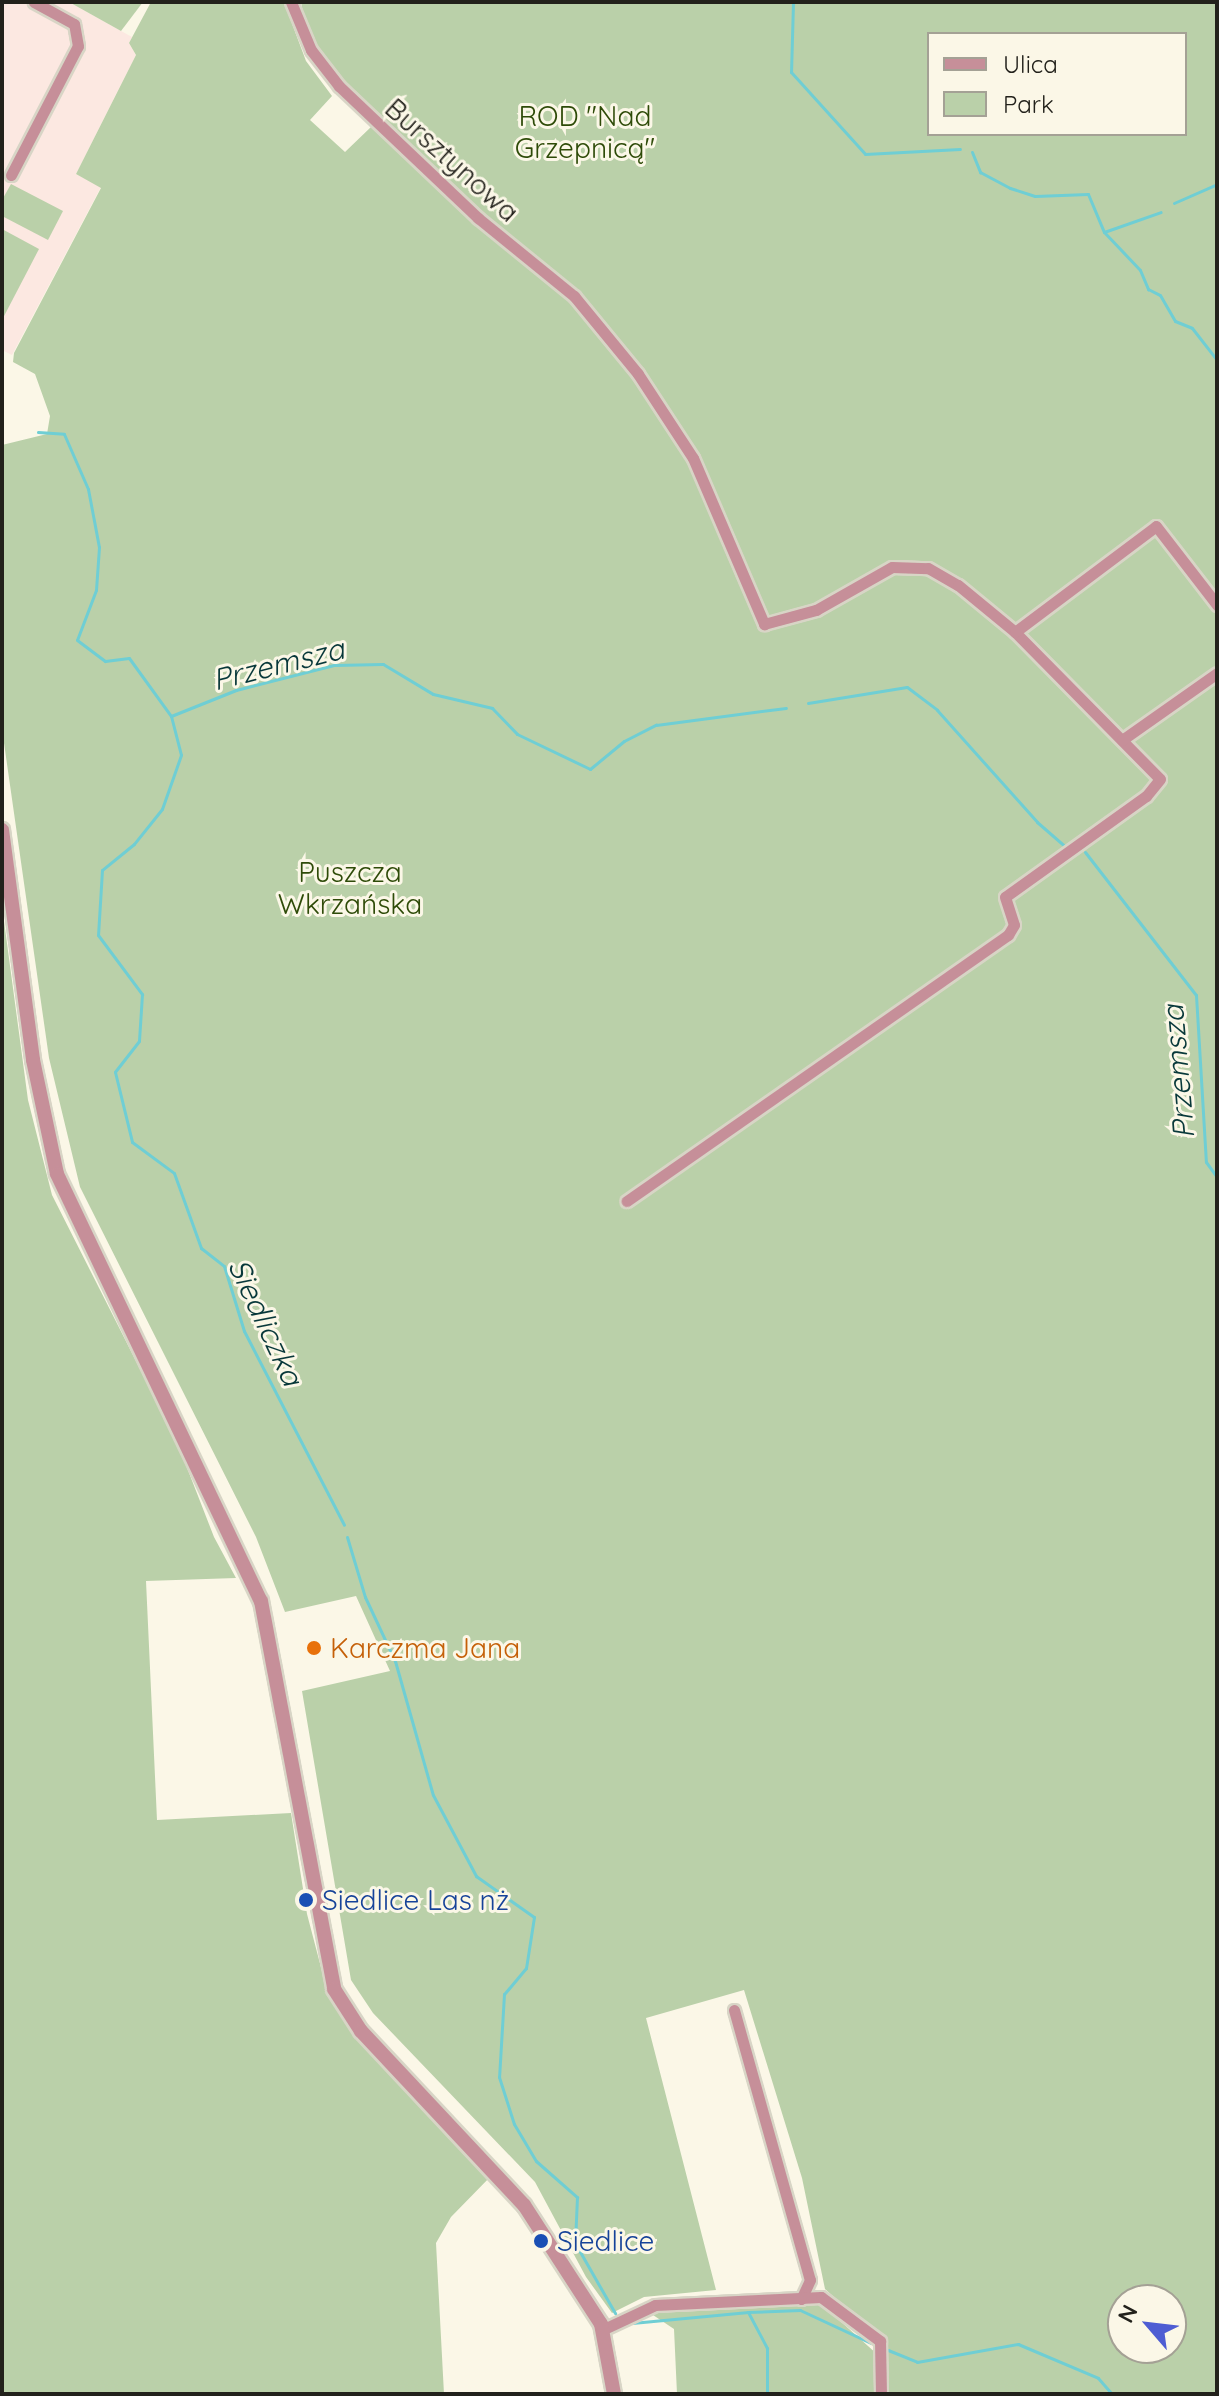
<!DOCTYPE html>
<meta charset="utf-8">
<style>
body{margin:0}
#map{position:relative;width:1219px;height:2396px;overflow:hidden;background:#fbf7e7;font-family:Quicksand,sans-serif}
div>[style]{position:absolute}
.education>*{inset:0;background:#fce8e1}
.green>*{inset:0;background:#bad0a9}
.stream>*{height:3px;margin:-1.5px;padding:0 1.5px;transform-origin:1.5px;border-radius:1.5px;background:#6fced4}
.roads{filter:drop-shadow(2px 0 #d8d5c6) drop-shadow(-2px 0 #d8d5c6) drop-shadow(0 2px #d8d5c6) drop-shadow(0 -2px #d8d5c6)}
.minor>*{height:11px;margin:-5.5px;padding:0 5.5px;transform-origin:5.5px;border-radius:5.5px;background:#c68f99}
.tertiary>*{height:14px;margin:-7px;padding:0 7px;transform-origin:7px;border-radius:7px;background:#c68f99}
.dots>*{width:22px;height:22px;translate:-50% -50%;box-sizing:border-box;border:4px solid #fbf7e7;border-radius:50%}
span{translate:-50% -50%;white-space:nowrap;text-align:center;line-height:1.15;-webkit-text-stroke:6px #fbf7e7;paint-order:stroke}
.park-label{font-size:28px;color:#2e4b08}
.street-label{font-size:28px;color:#22211b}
.food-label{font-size:28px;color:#c56008}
.left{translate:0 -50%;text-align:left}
.transit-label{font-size:28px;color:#164399}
.water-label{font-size:30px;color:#08383a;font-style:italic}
.frame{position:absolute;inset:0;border:4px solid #22211b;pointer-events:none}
.legend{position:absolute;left:927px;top:32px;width:260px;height:104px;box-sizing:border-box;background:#fbf7e7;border:2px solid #a4a195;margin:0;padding:10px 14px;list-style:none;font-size:24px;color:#22211b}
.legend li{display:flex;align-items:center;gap:16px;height:40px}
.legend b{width:40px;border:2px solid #a4a195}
.north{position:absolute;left:1107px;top:2284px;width:80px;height:80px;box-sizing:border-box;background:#fbf7e7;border:2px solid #a4a195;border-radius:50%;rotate:298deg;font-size:22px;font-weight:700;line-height:32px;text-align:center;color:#22211b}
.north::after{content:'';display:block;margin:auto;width:28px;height:36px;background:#4e5dd3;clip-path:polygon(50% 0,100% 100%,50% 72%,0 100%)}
</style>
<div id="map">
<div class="education">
<div style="clip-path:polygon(2px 2px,69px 2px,132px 37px,129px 43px,136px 55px,76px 174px,101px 187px,12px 355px,2px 350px)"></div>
</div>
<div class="green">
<div style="clip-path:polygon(69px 2px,143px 2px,121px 31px)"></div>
<div style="clip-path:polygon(evenodd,151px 2px,284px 2px,306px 61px,332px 96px,310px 120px,345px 152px,371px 127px,615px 341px,337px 75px,306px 30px,301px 2px,1217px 2px,1217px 2394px,884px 2394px,885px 2343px,825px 2289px,802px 2178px,744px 1990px,646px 2018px,716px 2290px,644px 2297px,612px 2313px,586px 2277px,535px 2182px,373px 2013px,351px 1980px,302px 1691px,390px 1671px,356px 1596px,285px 1612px,256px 1537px,80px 1187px,49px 1058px,2px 729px,2px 445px,47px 434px,50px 416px,35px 374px,13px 362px,14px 353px,101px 188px,76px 174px,136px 55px,129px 43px,151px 2px,929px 34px,1185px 34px,1185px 134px,929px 134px,929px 34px,151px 2px,1123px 2300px,1171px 2300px,1171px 2348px,1123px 2348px,1123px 2300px)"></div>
<div style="clip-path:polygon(11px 184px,63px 211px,48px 240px,2px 216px,2px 200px)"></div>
<div style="clip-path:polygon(2px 229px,39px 249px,2px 320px)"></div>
<div style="clip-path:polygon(2px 906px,28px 1100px,52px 1195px,177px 1442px,214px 1537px,236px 1578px,146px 1581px,157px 1820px,291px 1813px,307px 1914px,328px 1994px,366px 2045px,492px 2175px,451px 2217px,436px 2243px,444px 2394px,2px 2394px)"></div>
<div style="clip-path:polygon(818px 2301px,878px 2355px,874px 2394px,677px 2394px,674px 2329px,653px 2315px,669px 2308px,815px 2305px)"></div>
</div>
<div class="stream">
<div style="left:793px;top:2px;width:70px;rotate:91.6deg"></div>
<div style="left:791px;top:72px;width:110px;rotate:47.9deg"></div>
<div style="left:865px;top:154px;width:95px;rotate:-3deg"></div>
<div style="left:972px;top:152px;width:22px;rotate:68deg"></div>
<div style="left:980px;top:172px;width:34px;rotate:28deg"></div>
<div style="left:1010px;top:188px;width:26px;rotate:18deg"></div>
<div style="left:1035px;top:196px;width:53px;rotate:-2.2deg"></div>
<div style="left:1088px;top:194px;width:41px;rotate:67.2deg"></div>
<div style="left:1104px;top:232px;width:52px;rotate:46.5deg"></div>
<div style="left:1140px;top:270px;width:21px;rotate:67deg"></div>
<div style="left:1148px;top:289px;width:13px;rotate:27deg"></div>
<div style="left:1160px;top:295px;width:30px;rotate:60deg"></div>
<div style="left:1175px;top:321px;width:18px;rotate:22deg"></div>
<div style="left:1192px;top:328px;width:41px;rotate:52deg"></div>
<div style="left:1174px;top:203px;width:47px;rotate:-23.8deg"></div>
<div style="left:1104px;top:232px;width:60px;rotate:-19.3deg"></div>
<div style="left:38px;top:432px;width:26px;rotate:4deg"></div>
<div style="left:64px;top:434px;width:60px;rotate:66.4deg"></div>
<div style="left:88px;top:489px;width:59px;rotate:79.3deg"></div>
<div style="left:99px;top:547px;width:43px;rotate:94deg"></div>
<div style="left:96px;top:590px;width:53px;rotate:110.8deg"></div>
<div style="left:77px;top:640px;width:35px;rotate:37deg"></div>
<div style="left:105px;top:661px;width:24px;rotate:-7deg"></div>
<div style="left:129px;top:658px;width:72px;rotate:54.1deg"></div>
<div style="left:171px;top:716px;width:40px;rotate:75.6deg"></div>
<div style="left:181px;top:755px;width:57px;rotate:109.4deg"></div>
<div style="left:162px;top:809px;width:45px;rotate:128.7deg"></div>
<div style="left:134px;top:844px;width:41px;rotate:140.9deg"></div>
<div style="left:102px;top:870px;width:65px;rotate:93.5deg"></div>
<div style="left:98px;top:935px;width:74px;rotate:53.3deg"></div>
<div style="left:142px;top:994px;width:47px;rotate:93.7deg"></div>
<div style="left:139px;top:1041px;width:39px;rotate:128deg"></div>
<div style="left:115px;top:1072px;width:72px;rotate:76.3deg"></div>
<div style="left:132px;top:1142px;width:52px;rotate:36.4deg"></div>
<div style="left:174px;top:1173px;width:80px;rotate:70.2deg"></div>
<div style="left:201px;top:1248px;width:29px;rotate:38deg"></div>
<div style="left:224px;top:1266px;width:68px;rotate:72.9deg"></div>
<div style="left:244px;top:1331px;width:218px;rotate:62.7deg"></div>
<div style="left:808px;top:703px;width:100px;rotate:-9.2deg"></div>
<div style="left:907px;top:687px;width:38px;rotate:37deg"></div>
<div style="left:937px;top:710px;width:150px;rotate:48.2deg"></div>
<div style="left:1037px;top:822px;width:41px;rotate:41.1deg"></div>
<div style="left:171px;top:716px;width:70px;rotate:-21.8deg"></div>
<div style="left:236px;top:690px;width:101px;rotate:-14.3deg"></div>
<div style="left:334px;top:665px;width:49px;rotate:-1.2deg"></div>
<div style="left:383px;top:664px;width:58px;rotate:31deg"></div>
<div style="left:433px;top:694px;width:61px;rotate:13.3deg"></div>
<div style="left:492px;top:708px;width:36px;rotate:46deg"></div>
<div style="left:517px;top:734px;width:81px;rotate:25.6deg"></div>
<div style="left:590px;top:769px;width:44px;rotate:-39.5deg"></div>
<div style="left:624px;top:741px;width:36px;rotate:-27deg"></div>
<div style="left:656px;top:725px;width:131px;rotate:-7.5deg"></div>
<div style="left:1085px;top:852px;width:181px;rotate:52.2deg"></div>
<div style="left:1196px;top:995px;width:167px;rotate:86.6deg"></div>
<div style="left:1206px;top:1162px;width:19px;rotate:54deg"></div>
<div style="left:347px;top:1537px;width:63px;rotate:73.3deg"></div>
<div style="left:365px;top:1597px;width:71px;rotate:64.9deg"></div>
<div style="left:395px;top:1661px;width:139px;rotate:74.2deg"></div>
<div style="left:433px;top:1795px;width:92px;rotate:62deg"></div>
<div style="left:476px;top:1876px;width:71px;rotate:35.3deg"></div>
<div style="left:534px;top:1917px;width:52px;rotate:98.9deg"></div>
<div style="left:526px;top:1968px;width:34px;rotate:130deg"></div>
<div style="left:504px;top:1994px;width:83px;rotate:93.4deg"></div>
<div style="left:499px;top:2077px;width:49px;rotate:72.3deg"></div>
<div style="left:514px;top:2124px;width:43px;rotate:59.3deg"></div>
<div style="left:536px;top:2161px;width:55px;rotate:41.3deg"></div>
<div style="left:577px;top:2197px;width:46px;rotate:92.5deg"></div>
<div style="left:575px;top:2243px;width:81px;rotate:60.3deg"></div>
<div style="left:748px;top:2312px;width:52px;rotate:-2.2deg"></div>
<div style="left:800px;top:2310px;width:78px;rotate:24.9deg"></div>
<div style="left:632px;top:2323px;width:117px;rotate:-5.4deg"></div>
<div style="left:748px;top:2312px;width:41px;rotate:62.2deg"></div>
<div style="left:767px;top:2348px;width:46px;rotate:90deg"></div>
<div style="left:888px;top:2350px;width:31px;rotate:22deg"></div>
<div style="left:917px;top:2362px;width:103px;rotate:-10.1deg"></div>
<div style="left:1018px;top:2344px;width:87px;rotate:23deg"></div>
<div style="left:1098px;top:2378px;width:21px;rotate:49deg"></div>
</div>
<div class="roads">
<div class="minor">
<div style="left:291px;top:2px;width:52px;rotate:67.4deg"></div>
<div style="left:311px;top:50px;width:46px;rotate:52.1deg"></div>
<div style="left:339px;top:86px;width:192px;rotate:43.5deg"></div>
<div style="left:478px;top:218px;width:124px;rotate:39.1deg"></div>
<div style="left:574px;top:296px;width:101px;rotate:50.6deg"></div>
<div style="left:638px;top:374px;width:100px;rotate:56.8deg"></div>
<div style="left:693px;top:458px;width:181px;rotate:66.8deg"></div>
<div style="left:764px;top:624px;width:54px;rotate:-15.1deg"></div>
<div style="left:816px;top:610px;width:87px;rotate:-29.5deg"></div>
<div style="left:892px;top:567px;width:36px;rotate:2deg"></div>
<div style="left:928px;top:568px;width:34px;rotate:30deg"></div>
<div style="left:958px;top:585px;width:74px;rotate:39.5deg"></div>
<div style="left:1015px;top:632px;width:206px;rotate:45.4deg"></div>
<div style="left:1160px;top:779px;width:22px;rotate:129deg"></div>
<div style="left:1146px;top:796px;width:173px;rotate:144.4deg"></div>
<div style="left:1005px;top:897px;width:29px;rotate:72deg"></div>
<div style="left:1014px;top:925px;width:12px;rotate:121deg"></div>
<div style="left:1008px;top:935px;width:465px;rotate:145.1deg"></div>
<div style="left:11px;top:175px;width:145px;rotate:-62.6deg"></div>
<div style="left:78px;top:46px;width:22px;rotate:-100deg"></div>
<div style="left:74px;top:24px;width:46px;rotate:-151.2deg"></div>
<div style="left:1015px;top:632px;width:176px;rotate:-36.9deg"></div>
<div style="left:1156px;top:526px;width:100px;rotate:52.3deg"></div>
<div style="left:1122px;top:740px;width:116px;rotate:-35.2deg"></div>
<div style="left:734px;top:2010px;width:280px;rotate:74.3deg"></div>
<div style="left:810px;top:2280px;width:21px;rotate:115deg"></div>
<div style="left:604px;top:2329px;width:56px;rotate:-25.2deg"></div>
<div style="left:655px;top:2305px;width:166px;rotate:-2.8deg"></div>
<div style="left:821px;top:2297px;width:74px;rotate:36.7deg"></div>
<div style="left:880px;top:2341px;width:53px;rotate:88.9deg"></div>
</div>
<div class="tertiary">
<div style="left:2px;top:830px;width:232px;rotate:82.3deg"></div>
<div style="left:33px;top:1060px;width:116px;rotate:78.1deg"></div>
<div style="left:57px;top:1174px;width:473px;rotate:64.5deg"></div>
<div style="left:261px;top:1601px;width:395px;rotate:79.3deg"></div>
<div style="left:334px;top:1989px;width:50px;rotate:57.3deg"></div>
<div style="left:361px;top:2031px;width:238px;rotate:46.9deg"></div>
<div style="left:524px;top:2205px;width:142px;rotate:57.1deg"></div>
<div style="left:601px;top:2324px;width:71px;rotate:79.5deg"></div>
</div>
</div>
<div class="dots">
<div style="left:314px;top:1648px;background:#e8710a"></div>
<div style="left:306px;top:1900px;background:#1a4fb4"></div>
<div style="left:541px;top:2241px;background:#1a4fb4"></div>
</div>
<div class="park-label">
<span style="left:585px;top:132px">ROD "Nad<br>Grzepnicą"</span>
<span style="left:350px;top:888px">Puszcza<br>Wkrzańska</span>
</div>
<div class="street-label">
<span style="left:452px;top:160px;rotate:42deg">Bursztynowa</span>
</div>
<div class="food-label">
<span class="left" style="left:330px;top:1648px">Karczma Jana</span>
</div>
<div class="transit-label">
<span class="left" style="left:322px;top:1900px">Siedlice Las nż</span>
<span class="left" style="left:557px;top:2241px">Siedlice</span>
</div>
<div class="water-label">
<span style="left:278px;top:664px;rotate:-14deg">Przemsza</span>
<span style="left:1178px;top:1072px;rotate:-95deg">Przemsza</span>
<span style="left:266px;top:1322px;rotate:65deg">Siedliczka</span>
</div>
<div class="frame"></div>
<ul class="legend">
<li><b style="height:10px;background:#c68f99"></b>Ulica</li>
<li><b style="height:22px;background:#bad0a9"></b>Park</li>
</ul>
<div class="north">N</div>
</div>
